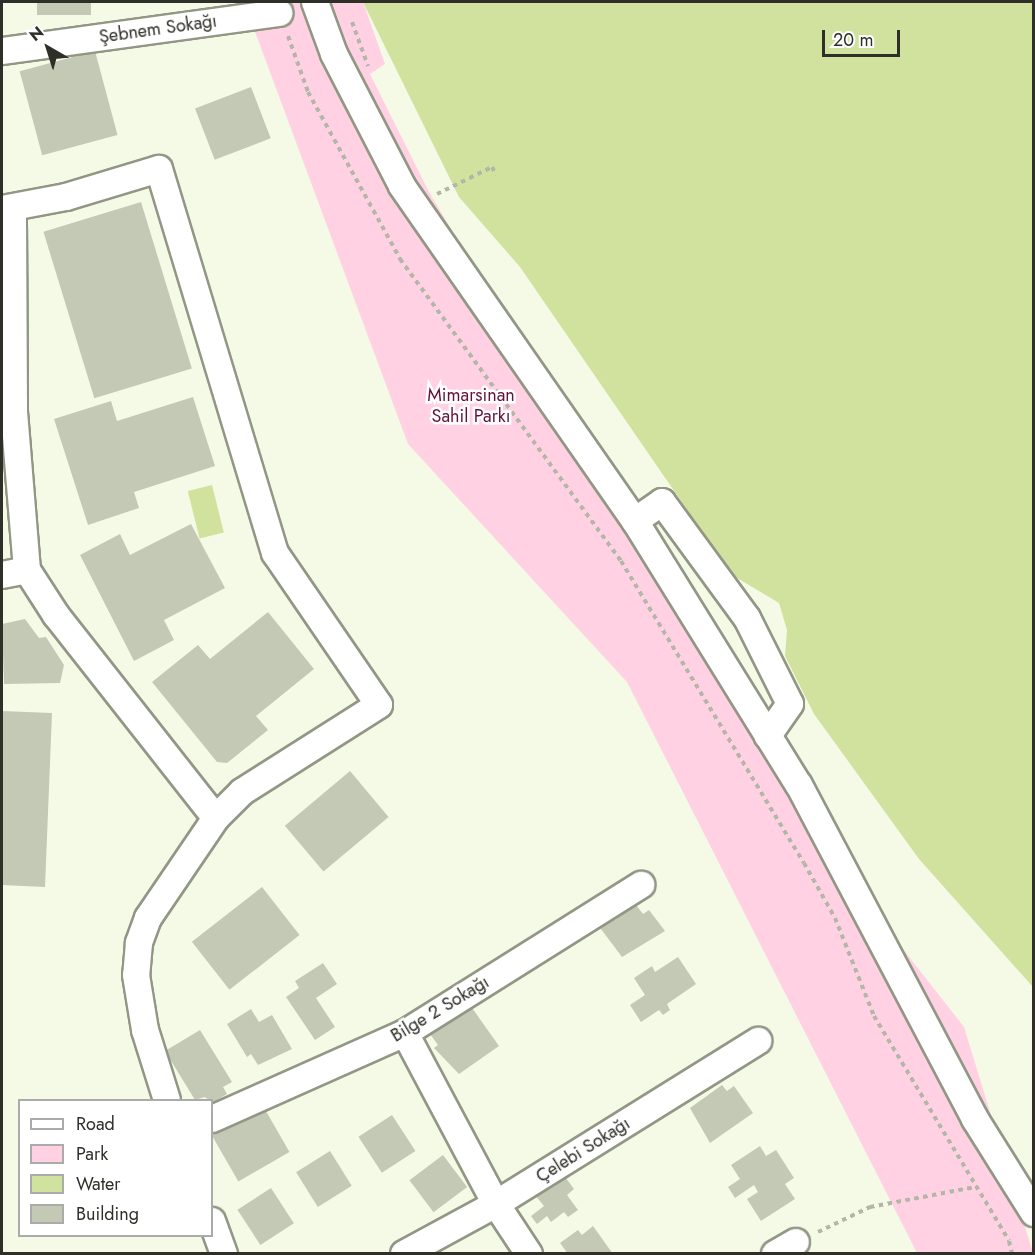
<!DOCTYPE html>
<meta charset="utf-8">
<style>
body{margin:0}
#map{position:relative;width:1035px;height:1255px;overflow:hidden;background:#f5fae6;font-family:Jost,sans-serif}
div>[style]{position:absolute}
.green>*{inset:0;background:#ffd1e2}
.water>*{inset:0;background:#d1e29e;transform-origin:0 0}
.building>*{inset:0;background:#c4c9b6;transform-origin:0 0}
.path>*{height:4px;margin-top:-2px;transform-origin:0;background:repeating-linear-gradient(90deg,#b3b7a7 0 4.5px,transparent 0 9px)}
.roads{filter:drop-shadow(2px 0 #929785) drop-shadow(-2px 0 #929785) drop-shadow(0 2px #929785) drop-shadow(0 -2px #929785)}
.street>*{height:26px;margin:-13px;padding:0 13px;transform-origin:13px;border-radius:13px;background:#fff}
span{translate:-50% -50%;white-space:nowrap;text-align:center;line-height:1.15;-webkit-text-stroke:5px #fff;paint-order:stroke}
.street-label{font-size:18px;color:#2d2f28}
.park-label{font-size:18px;color:#62123c}
.frame{position:absolute;inset:0;border:3px solid #2d2f28;pointer-events:none}
.legend{position:absolute;left:18px;top:1099px;width:195px;height:138px;box-sizing:border-box;background:#fff;border:2px solid #abaca9;margin:0;padding:8px 10px;list-style:none;font-size:18px;color:#2d2f28}
.legend li{display:flex;align-items:center;gap:12px;height:30px}
.legend b{width:30px;border:2px solid #abaca9}
.north{position:absolute;left:18px;top:18px;width:60px;height:60px;-webkit-text-stroke:4px #fff;paint-order:stroke;rotate:321deg;font-size:16px;font-weight:700;line-height:24px;text-align:center;color:#2d2f28}
.north::after{content:'';display:block;margin:auto;width:21px;height:27px;background:#2d2f28;clip-path:polygon(50% 0,100% 100%,50% 72%,0 100%)}
.scale{position:absolute;left:822px;top:30px;width:78px;height:27px;box-sizing:border-box;border:3px solid #2d2f28;border-top:0;padding-left:8px;font-size:18px;line-height:21px;white-space:nowrap;color:#2d2f28;-webkit-text-stroke:4px #fff;paint-order:stroke}
</style>
<div id="map">
<div class="green">
<div style="clip-path:polygon(244px 2px,363px 2px,385px 64px,370px 74px,429px 192px,801px 819px,964px 1027px,1033px 1253px,917px 1253px,627px 682px,408px 444px)"></div>
</div>
<div class="water">
<div style="clip-path:polygon(363px 2px,1033px 2px,1033px 987px,919px 859px,814px 714px,785px 656px,787px 630px,779px 603px,732px 575px,520px 267px,459px 197px)"></div>
<div style="left:212px;top:485px;width:49px;height:25px;rotate:76deg"></div>
</div>
<div class="building">
<div style="left:37px;top:2px;width:54px;height:13px"></div>
<div style="left:95px;top:51px;width:87px;height:78px;rotate:75deg"></div>
<div style="left:251px;top:87px;width:55px;height:60px;rotate:69deg"></div>
<div style="left:141px;top:202px;width:174px;height:102px;rotate:73deg"></div>
<div style="clip-path:polygon(193px 397px,215px 466px,134px 492px,139px 508px,88px 525px,54px 419px,111px 401px,117px 421px)"></div>
<div style="clip-path:polygon(191px 524px,225px 588px,164px 620px,174px 640px,134px 661px,80px 555px,120px 534px,130px 555px)"></div>
<div style="clip-path:polygon(268px 612px,314px 669px,256px 716px,268px 730px,227px 763px,217px 762px,152px 682px,198px 645px,210px 659px)"></div>
<div style="clip-path:polygon(25px 619px,39px 638px,46px 637px,64px 665px,60px 683px,4px 684px,2px 624px)"></div>
<div style="clip-path:polygon(2px 711px,52px 713px,45px 887px,2px 885px)"></div>
<div style="left:350px;top:771px;width:60px;height:85px;rotate:50deg"></div>
<div style="left:262px;top:887px;width:61px;height:89px;rotate:52deg"></div>
<div style="clip-path:polygon(633px 901px,643px 914px,649px 910px,665px 931px,622px 957px,598px 925px,612px 916px,616px 920px,617px 912px)"></div>
<div style="clip-path:polygon(678px 957px,696px 984px,667px 1004px,670px 1010px,663px 1015px,659px 1010px,641px 1022px,630px 1005px,645px 995px,634px 978px,652px 966px,655px 972px)"></div>
<div style="clip-path:polygon(323px 963px,337px 984px,316px 998px,335px 1027px,315px 1040px,286px 997px,299px 988px,295px 981px)"></div>
<div style="clip-path:polygon(470px 1005px,499px 1046px,459px 1074px,434px 1048px,438px 1045px,430px 1034px)"></div>
<div style="clip-path:polygon(251px 1009px,259px 1022px,272px 1015px,292px 1049px,258px 1065px,251px 1054px,247px 1057px,227px 1024px)"></div>
<div style="clip-path:polygon(200px 1030px,232px 1082px,223px 1087px,227px 1094px,212px 1103px,205px 1097px,195px 1100px,165px 1051px)"></div>
<div style="clip-path:polygon(722px 1085px,727px 1091px,734px 1086px,753px 1113px,710px 1143px,690px 1108px)"></div>
<div style="left:263px;top:1106px;width:53px;height:59px;rotate:60deg"></div>
<div style="left:392px;top:1115px;width:43px;height:40px;rotate:57deg"></div>
<div style="clip-path:polygon(760px 1146px,766px 1156px,776px 1150px,794px 1178px,785px 1184px,795px 1199px,761px 1221px,747px 1199px,758px 1192px,754px 1185px,735px 1198px,728px 1187px,740px 1179px,731px 1165px)"></div>
<div style="left:330px;top:1151px;width:41px;height:40px;rotate:58deg"></div>
<div style="left:443px;top:1155px;width:40px;height:42px;rotate:53deg"></div>
<div style="clip-path:polygon(563px 1174px,574px 1189px,567px 1195px,578px 1210px,568px 1217px,564px 1212px,551px 1222px,547px 1216px,537px 1224px,531px 1216px,544px 1206px,535px 1195px)"></div>
<div style="left:271px;top:1188px;width:42px;height:40px;rotate:57deg"></div>
<div style="clip-path:polygon(593px 1226px,613px 1254px,568px 1254px,560px 1243px,578px 1230px,582px 1235px)"></div>
</div>
<div class="path">
<div style="left:352px;top:22px;width:47px;rotate:70deg"></div>
<div style="left:288px;top:36px;width:59px;rotate:70.3deg"></div>
<div style="left:308px;top:92px;width:191px;rotate:61.1deg"></div>
<div style="left:400px;top:259px;width:374px;rotate:53.8deg"></div>
<div style="left:621px;top:561px;width:353px;rotate:58.8deg"></div>
<div style="left:804px;top:863px;width:63px;rotate:60.6deg"></div>
<div style="left:835px;top:918px;width:105px;rotate:68.3deg"></div>
<div style="left:874px;top:1016px;width:262px;rotate:59deg"></div>
<div style="left:1009px;top:1241px;width:13px;rotate:77deg"></div>
<div style="left:437px;top:194px;width:61px;rotate:-26.1deg"></div>
<div style="left:492px;top:167px;width:9px;rotate:63deg"></div>
<div style="left:818px;top:1232px;width:58px;rotate:-25.7deg"></div>
<div style="left:870px;top:1207px;width:107px;rotate:-10.8deg"></div>
</div>
<div class="roads">
<div class="street">
<div style="left:315px;top:2px;width:55px;rotate:69.9deg"></div>
<div style="left:334px;top:54px;width:148px;rotate:62.7deg"></div>
<div style="left:402px;top:186px;width:408px;rotate:55.2deg"></div>
<div style="left:635px;top:521px;width:311px;rotate:58.2deg"></div>
<div style="left:799px;top:785px;width:378px;rotate:62.2deg"></div>
<div style="left:975px;top:1119px;width:111px;rotate:57.9deg"></div>
<div style="left:2px;top:51px;width:280px;rotate:-7.8deg"></div>
<div style="left:2px;top:209px;width:65px;rotate:-10.6deg"></div>
<div style="left:66px;top:197px;width:97px;rotate:-16.8deg"></div>
<div style="left:159px;top:169px;width:401px;rotate:73.2deg"></div>
<div style="left:275px;top:553px;width:184px;rotate:55.6deg"></div>
<div style="left:379px;top:705px;width:162px;rotate:147.6deg"></div>
<div style="left:242px;top:792px;width:37px;rotate:135deg"></div>
<div style="left:216px;top:818px;width:121px;rotate:124.2deg"></div>
<div style="left:148px;top:918px;width:27px;rotate:110deg"></div>
<div style="left:139px;top:943px;width:32px;rotate:95deg"></div>
<div style="left:136px;top:975px;width:56px;rotate:80.7deg"></div>
<div style="left:145px;top:1030px;width:73px;rotate:72.6deg"></div>
<div style="left:635px;top:521px;width:33px;rotate:-35deg"></div>
<div style="left:662px;top:502px;width:144px;rotate:53.8deg"></div>
<div style="left:747px;top:618px;width:96px;rotate:63.4deg"></div>
<div style="left:790px;top:704px;width:39px;rotate:125deg"></div>
<div style="left:27px;top:570px;width:54px;rotate:57.2deg"></div>
<div style="left:56px;top:615px;width:258px;rotate:51.8deg"></div>
<div style="left:2px;top:575px;width:25px;rotate:-11deg"></div>
<div style="left:27px;top:570px;width:159px;rotate:-94.7deg"></div>
<div style="left:14px;top:412px;width:204px;rotate:-90.3deg"></div>
<div style="left:405px;top:1033px;width:194px;rotate:62deg"></div>
<div style="left:496px;top:1204px;width:60px;rotate:56.6deg"></div>
<div style="left:212px;top:1119px;width:211px;rotate:-24deg"></div>
<div style="left:405px;top:1033px;width:279px;rotate:-32.1deg"></div>
<div style="left:212px;top:1221px;width:35px;rotate:70deg"></div>
<div style="left:404px;top:1254px;width:105px;rotate:-28.5deg"></div>
<div style="left:496px;top:1204px;width:309px;rotate:-31.9deg"></div>
<div style="left:775px;top:1254px;width:24px;rotate:-30deg"></div>
</div>
</div>
<div class="street-label">
<span style="left:158px;top:29px;rotate:-8deg">Şebnem Sokağı</span>
<span style="left:440px;top:1009px;rotate:-31deg">Bilge 2 Sokağı</span>
<span style="left:583px;top:1150px;rotate:-32deg">Çelebi Sokağı</span>
</div>
<div class="park-label">
<span style="left:471px;top:406px">Mimarsinan<br>Sahil Parkı</span>
</div>
<div class="frame"></div>
<ul class="legend">
<li><b style="height:8px;background:#fff"></b>Road</li>
<li><b style="height:16px;background:#ffd1e2"></b>Park</li>
<li><b style="height:16px;background:#d1e29e"></b>Water</li>
<li><b style="height:16px;background:#c4c9b6"></b>Building</li>
</ul>
<div class="north">N</div>
<div class="scale">20 m</div>
</div>
